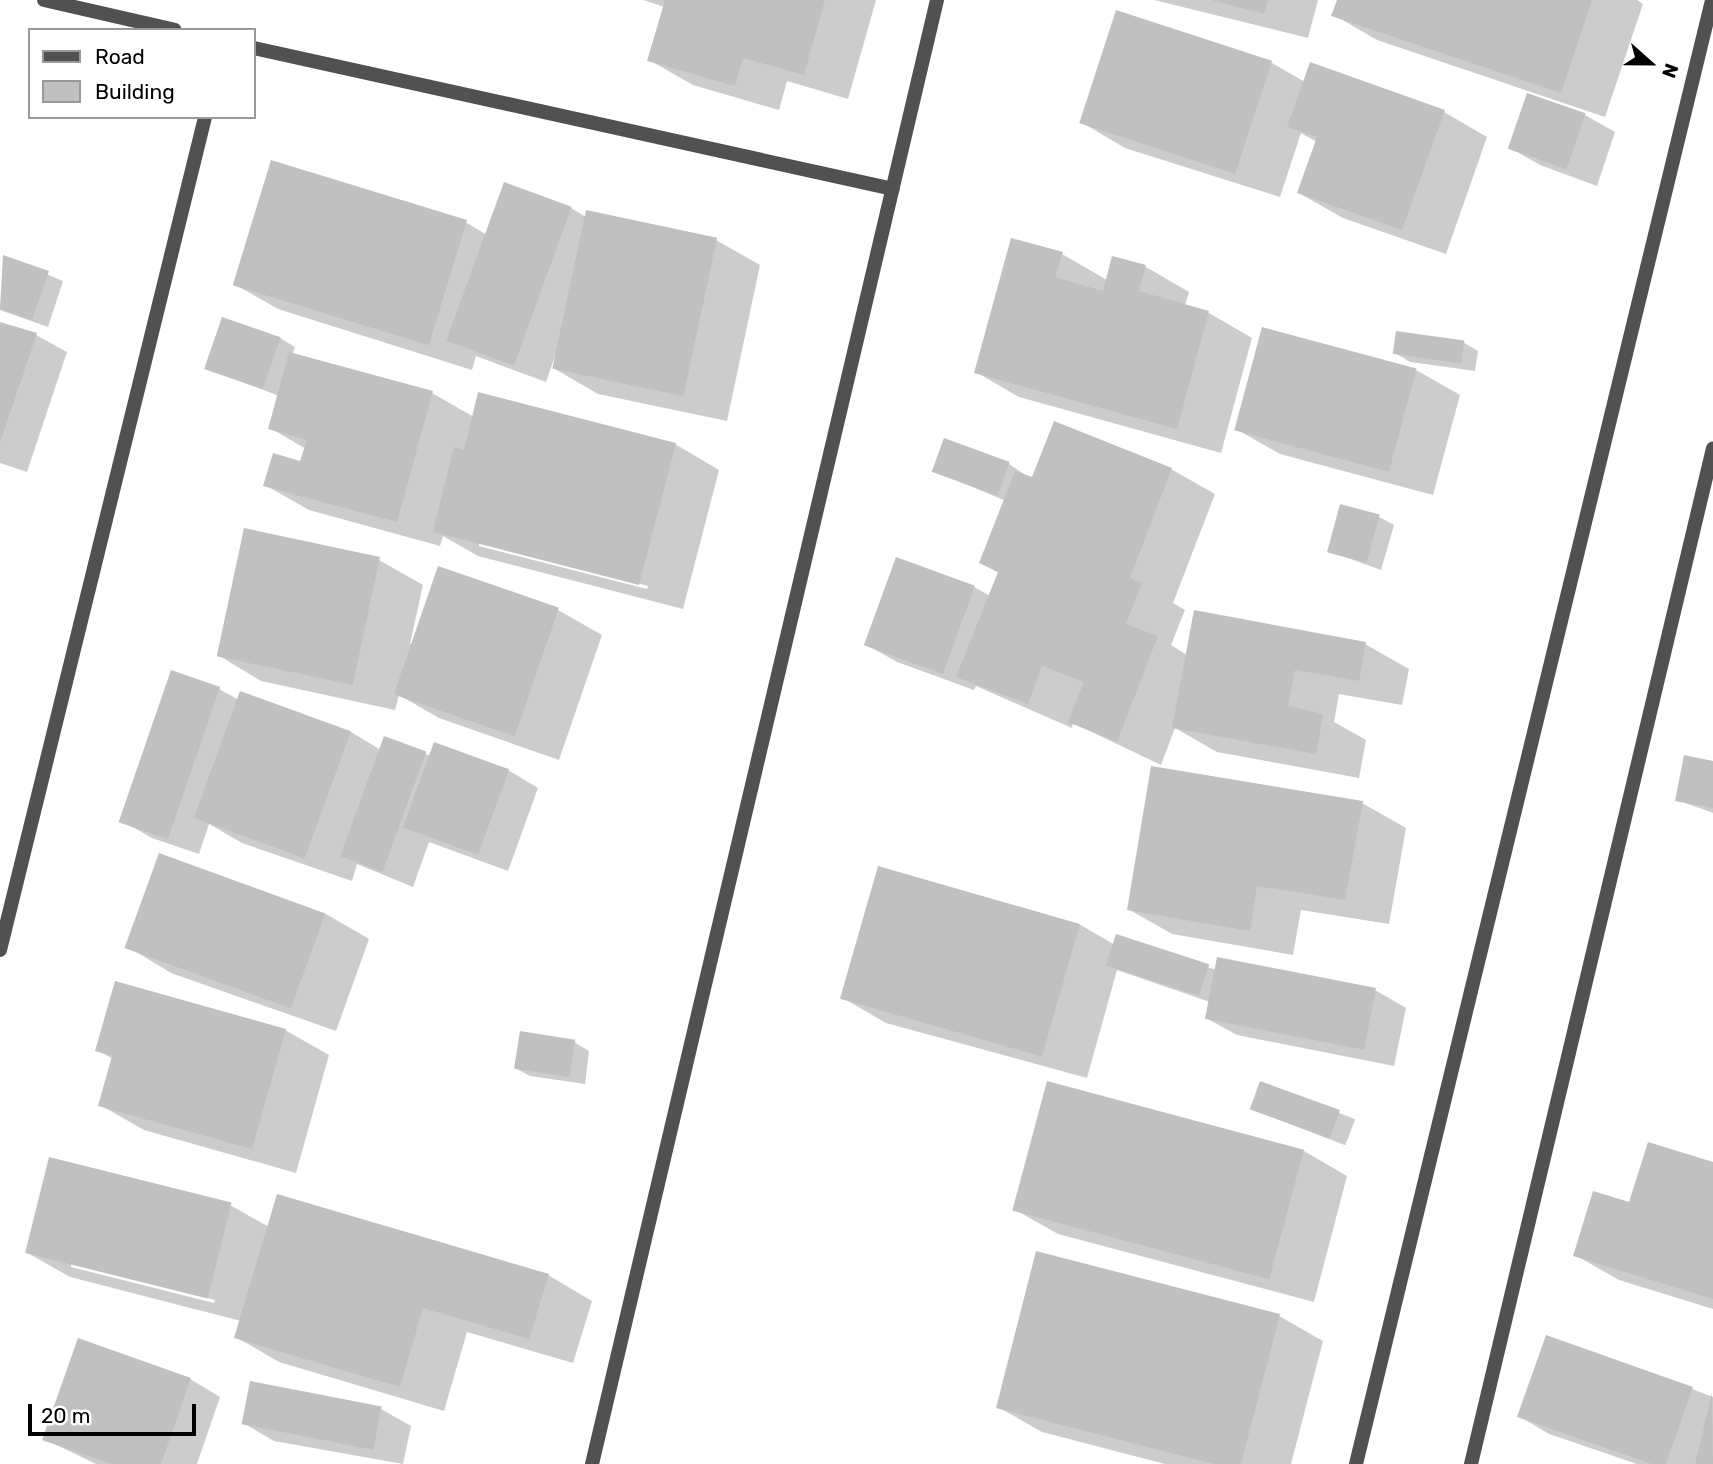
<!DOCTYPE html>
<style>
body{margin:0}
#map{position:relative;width:1713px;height:1464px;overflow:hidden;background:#fff;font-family:Rubik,sans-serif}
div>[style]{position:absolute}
.shadow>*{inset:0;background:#0003;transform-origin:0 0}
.building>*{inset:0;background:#c0c0c0;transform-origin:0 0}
.minor>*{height:14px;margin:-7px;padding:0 7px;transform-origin:7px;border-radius:7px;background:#515151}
.tertiary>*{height:14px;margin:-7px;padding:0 7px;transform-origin:7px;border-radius:7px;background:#515151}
span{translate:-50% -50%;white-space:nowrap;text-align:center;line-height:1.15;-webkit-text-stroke:5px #fff;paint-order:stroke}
.legend{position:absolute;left:28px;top:28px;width:228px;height:91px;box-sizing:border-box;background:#fff;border:2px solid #999;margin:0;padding:9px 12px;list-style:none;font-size:21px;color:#000}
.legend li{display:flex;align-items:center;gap:14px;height:35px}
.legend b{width:35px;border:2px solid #999}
.north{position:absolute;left:1615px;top:28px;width:70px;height:70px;-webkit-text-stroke:5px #fff;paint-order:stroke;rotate:111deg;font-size:19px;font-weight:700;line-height:28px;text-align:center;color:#000}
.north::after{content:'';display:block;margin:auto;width:24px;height:32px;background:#000;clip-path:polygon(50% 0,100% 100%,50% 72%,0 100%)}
.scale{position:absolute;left:28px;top:1404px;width:168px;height:32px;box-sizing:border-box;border:4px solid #000;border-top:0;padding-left:9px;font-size:21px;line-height:24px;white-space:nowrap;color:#000;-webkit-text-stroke:5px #fff;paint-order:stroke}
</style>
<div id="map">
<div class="shadow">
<div style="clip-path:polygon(643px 0,876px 0,848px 99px,787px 81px,779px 110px,693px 85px,649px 60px,665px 7px)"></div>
<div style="clip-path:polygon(1154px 0,1318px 0,1308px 38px)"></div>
<div style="clip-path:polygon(1339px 0,1637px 0,1643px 4px,1605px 117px,1377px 40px,1334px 15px)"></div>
<div style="clip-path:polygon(1117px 12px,1272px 63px,1305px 82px,1444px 112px,1487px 137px,1446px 254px,1343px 218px,1299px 193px,1317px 142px,1301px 133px,1280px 197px,1125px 148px,1081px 122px)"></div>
<div style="clip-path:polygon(1585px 115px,1615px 132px,1597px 186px,1540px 165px,1510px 148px)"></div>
<div style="clip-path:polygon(272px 162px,467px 223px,487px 235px,571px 208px,586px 217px,716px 240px,760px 265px,727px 421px,598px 394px,555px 369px,555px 356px,546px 382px,476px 356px,472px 370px,278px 309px,234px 284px)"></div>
<div style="clip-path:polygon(1062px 254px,1107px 280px,1113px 258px,1146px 267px,1189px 292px,1185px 306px,1209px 313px,1252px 338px,1221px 453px,1019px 397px,976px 372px)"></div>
<div style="clip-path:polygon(5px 257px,63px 281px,48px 327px,0 310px)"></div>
<div style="clip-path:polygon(0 323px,36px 335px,67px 352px,27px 472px,0 463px)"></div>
<div style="clip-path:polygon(evenodd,280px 338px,295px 347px,292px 355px,432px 393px,474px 417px,675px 444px,719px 470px,683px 609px,478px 556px,443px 536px,440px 546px,309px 510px,265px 485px,302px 464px,306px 449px,270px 428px,279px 396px,207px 368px,280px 338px,479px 542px,648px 586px,647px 589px,479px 546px,479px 542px)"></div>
<div style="clip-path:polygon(1463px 342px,1478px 351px,1475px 371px,1410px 362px,1395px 353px)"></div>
<div style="clip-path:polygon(1416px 370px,1460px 395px,1433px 495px,1280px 454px,1236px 429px)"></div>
<div style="clip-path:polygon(1009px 464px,1033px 480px,1171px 469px,1215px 494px,1173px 603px,1185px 610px,1171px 645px,1187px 655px,1365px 644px,1409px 669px,1402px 705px,1339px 694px,1334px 722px,1366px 740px,1359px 778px,1217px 752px,1175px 728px,1161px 765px,1073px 723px,1072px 728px,976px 686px,974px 690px,897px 662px,867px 645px,974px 587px,990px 596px,999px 573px,981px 563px,1006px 501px,934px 471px)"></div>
<div style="clip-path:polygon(1379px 517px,1394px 525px,1381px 570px,1329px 551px)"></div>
<div style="clip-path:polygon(379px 560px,423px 585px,410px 644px,558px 610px,602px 635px,559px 760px,439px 718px,399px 695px,395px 710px,261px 681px,218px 655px)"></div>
<div style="clip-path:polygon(219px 689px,239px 700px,241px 694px,351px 732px,381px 750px,385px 738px,431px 756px,508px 770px,538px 788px,508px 871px,429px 842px,413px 887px,357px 864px,352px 881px,242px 843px,209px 824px,199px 854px,152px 838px,122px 821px)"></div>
<div style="clip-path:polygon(1713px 762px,1713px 813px,1677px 800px)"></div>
<div style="clip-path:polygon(1362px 803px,1406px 828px,1389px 924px,1301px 910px,1293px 955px,1172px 934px,1128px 909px)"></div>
<div style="clip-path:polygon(160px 855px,326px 914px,369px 939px,336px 1031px,171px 973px,128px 947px)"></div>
<div style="clip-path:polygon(1079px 924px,1115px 945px,1118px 936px,1216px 970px,1375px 990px,1406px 1008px,1394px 1066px,1237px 1035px,1206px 1018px,1210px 1002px,1117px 970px,1087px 1078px,886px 1023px,843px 998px)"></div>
<div style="clip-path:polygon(285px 1030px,329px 1055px,296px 1173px,144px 1130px,100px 1105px,113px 1059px,97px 1050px)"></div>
<div style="clip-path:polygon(574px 1042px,589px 1051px,585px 1084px,530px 1076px,515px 1068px)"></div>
<div style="clip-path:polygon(1048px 1083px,1304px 1151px,1347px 1176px,1314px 1302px,1058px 1234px,1014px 1209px)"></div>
<div style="left:1261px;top:1083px;width:101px;height:28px;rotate:21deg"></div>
<div style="clip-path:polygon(1713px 1164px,1713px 1309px,1619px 1280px,1575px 1255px,1630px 1204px)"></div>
<div style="clip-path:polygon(evenodd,230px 1205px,269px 1227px,548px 1275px,592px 1301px,573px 1363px,467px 1332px,444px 1411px,279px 1362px,236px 1337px,241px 1321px,70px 1277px,26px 1252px,230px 1205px,71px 1263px,215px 1300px,214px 1303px,71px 1267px,71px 1263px)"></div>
<div style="clip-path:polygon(1279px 1316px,1323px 1341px,1291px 1464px,1165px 1464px,1042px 1432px,998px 1407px)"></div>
<div style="clip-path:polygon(190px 1379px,220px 1397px,197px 1464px,96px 1464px,44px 1439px)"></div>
<div style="clip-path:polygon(251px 1383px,381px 1409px,411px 1426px,403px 1464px,274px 1441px,243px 1423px)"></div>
<div style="clip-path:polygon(1692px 1389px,1713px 1397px,1713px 1464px,1637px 1464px,1549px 1434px,1519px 1416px)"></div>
</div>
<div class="building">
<div style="clip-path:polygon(665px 0,825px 0,804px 75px,743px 58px,735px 86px,647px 61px)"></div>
<div style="clip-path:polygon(1211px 0,1268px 0,1264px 14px)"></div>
<div style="clip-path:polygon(1337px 0,1592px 0,1561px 93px,1331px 16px)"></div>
<div style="left:1116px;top:10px;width:164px;height:119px;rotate:18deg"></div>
<div style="clip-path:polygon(1310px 62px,1445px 110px,1402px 230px,1297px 193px,1317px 137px,1287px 127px)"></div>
<div style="left:1527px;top:93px;width:62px;height:59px;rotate:19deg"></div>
<div style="left:271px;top:160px;width:205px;height:131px;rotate:17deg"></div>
<div style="left:504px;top:182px;width:72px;height:169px;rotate:20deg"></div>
<div style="left:586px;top:210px;width:134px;height:162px;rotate:12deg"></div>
<div style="clip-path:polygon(1011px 238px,1063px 252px,1055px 277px,1103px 291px,1112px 256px,1146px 265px,1139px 291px,1209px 311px,1177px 429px,974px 373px)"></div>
<div style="clip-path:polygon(3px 255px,49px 271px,32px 320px,0 309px)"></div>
<div style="left:222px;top:317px;width:62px;height:55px;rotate:19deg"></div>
<div style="clip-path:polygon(0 322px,37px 333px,0 443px)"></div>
<div style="left:1262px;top:327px;width:160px;height:107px;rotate:15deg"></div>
<div style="left:1396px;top:331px;width:69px;height:23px;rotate:8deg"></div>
<div style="clip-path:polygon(289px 352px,433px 391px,397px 522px,263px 486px,273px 453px,300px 461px,307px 440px,268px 429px)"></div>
<div style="clip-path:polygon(478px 392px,676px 443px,639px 585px,433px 532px,454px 447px,464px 450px)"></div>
<div style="clip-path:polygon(1054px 421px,1172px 468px,1130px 578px,1142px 583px,1126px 624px,1158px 636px,1117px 742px,1068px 722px,1084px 682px,1042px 666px,1028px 704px,956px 677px,998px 572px,979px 563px,1015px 471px,1032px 477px)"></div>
<div style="left:944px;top:438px;width:70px;height:36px;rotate:20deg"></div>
<div style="left:1340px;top:504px;width:41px;height:50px;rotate:15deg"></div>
<div style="left:244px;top:528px;width:139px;height:131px;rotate:12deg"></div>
<div style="left:896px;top:557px;width:84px;height:94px;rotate:20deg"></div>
<div style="left:438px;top:566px;width:128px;height:136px;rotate:19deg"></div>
<div style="clip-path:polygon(1194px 610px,1366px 642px,1359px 681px,1295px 670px,1288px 706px,1323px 714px,1316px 754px,1172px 728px)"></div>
<div style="left:171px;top:670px;width:52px;height:161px;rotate:19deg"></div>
<div style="left:240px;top:691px;width:118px;height:135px;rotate:20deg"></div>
<div style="left:384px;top:736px;width:45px;height:128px;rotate:20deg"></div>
<div style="left:434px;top:742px;width:80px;height:91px;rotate:20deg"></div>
<div style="clip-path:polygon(1684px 755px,1713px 761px,1713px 808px,1675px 801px)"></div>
<div style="clip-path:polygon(1151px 766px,1363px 801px,1345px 900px,1257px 886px,1250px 931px,1127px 910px)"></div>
<div style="left:159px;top:853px;width:177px;height:101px;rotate:20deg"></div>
<div style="left:878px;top:866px;width:210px;height:138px;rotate:16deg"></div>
<div style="left:1116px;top:934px;width:98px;height:33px;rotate:18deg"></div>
<div style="left:1217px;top:957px;width:162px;height:63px;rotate:11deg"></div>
<div style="clip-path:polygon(115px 981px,286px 1029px,252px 1149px,98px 1106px,112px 1056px,95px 1051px)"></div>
<div style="left:520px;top:1031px;width:56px;height:38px;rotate:9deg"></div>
<div style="left:1047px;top:1081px;width:266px;height:134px;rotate:15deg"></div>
<div style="left:1260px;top:1081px;width:85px;height:30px;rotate:20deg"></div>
<div style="clip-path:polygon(1648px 1142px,1713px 1162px,1713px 1299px,1573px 1256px,1593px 1191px,1629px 1202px)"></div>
<div style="left:49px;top:1157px;width:188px;height:99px;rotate:14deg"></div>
<div style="clip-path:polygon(277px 1194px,549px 1274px,529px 1339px,423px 1308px,400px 1387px,234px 1338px)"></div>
<div style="clip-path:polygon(1036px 1251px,1280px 1314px,1241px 1464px,1214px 1464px,996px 1408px)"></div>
<div style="clip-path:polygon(1546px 1335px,1693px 1387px,1666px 1464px,1652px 1464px,1517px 1417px)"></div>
<div style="clip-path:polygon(78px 1338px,191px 1378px,161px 1464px,112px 1464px,42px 1440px)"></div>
<div style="left:250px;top:1381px;width:134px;height:44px;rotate:11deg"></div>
<div style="clip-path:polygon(1712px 1393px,1713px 1464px,1695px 1464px)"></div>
</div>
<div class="minor">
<div style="left:44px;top:0;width:134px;rotate:12.9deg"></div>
<div style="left:254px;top:48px;width:654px;rotate:12.44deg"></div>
<div style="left:0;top:950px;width:858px;rotate:-76.17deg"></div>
<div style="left:592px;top:1464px;width:1504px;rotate:-76.74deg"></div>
</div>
<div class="tertiary">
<div style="left:1356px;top:1464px;width:1507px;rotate:-76.33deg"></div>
<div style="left:1471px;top:1464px;width:1044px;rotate:-76.6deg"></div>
</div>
<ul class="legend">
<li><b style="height:9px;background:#515151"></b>Road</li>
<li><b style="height:19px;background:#c0c0c0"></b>Building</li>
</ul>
<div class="north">N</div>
<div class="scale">20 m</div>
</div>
